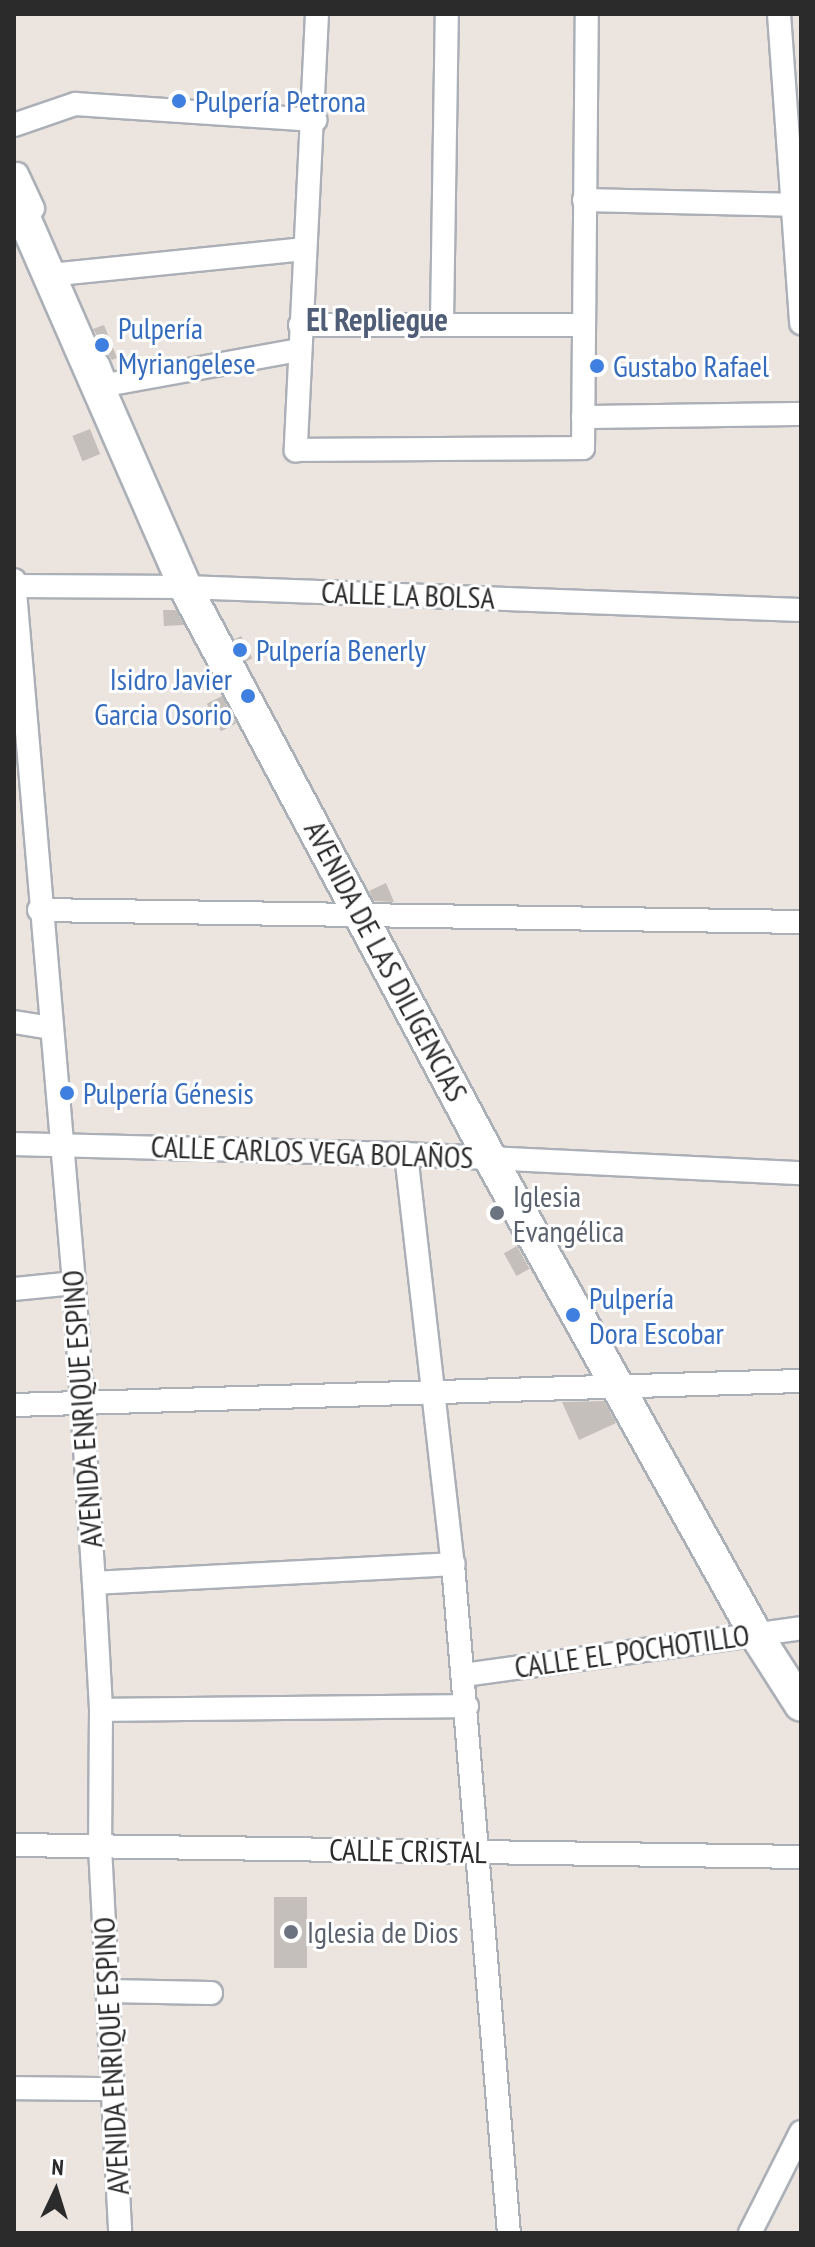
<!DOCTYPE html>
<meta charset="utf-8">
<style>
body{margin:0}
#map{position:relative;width:815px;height:2247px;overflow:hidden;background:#ebe4df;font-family:"PT Sans Narrow",sans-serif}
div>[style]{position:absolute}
.building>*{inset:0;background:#c4bfba;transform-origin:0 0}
.roads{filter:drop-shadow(2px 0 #abafb6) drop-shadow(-2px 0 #abafb6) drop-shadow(0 2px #abafb6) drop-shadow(0 -2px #abafb6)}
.street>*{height:22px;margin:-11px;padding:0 11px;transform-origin:11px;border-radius:11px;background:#fff}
.secondary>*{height:32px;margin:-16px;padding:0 16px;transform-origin:16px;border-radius:16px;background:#fff}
.dots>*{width:22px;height:22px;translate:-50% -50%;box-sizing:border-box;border:4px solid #fff;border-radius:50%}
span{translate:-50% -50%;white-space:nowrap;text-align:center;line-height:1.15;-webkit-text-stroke:6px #fff;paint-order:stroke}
.shop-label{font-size:30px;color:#366cbe}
.left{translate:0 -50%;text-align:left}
.right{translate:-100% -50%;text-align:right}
.street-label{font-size:30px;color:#2b2b2b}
.worship-label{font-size:30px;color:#5b616d}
.neighbourhood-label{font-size:32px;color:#505d77;font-weight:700}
.frame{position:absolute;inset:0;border:16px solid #2b2b2b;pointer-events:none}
.north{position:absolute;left:16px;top:2151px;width:80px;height:80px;-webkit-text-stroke:6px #fff;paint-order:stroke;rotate:4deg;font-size:22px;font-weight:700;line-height:32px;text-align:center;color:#2b2b2b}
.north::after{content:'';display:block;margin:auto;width:28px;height:36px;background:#2b2b2b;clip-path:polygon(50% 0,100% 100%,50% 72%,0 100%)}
</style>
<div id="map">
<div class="building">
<div style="clip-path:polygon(104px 325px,117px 358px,112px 360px,93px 329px)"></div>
<div style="left:90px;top:429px;width:27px;height:19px;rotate:68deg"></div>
<div style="clip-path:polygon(163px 610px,176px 610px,184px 625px,164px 626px)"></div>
<div style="left:241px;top:636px;width:25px;height:8px;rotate:63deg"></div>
<div style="left:222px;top:696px;width:31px;height:17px;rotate:63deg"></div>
<div style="clip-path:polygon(386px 883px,394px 902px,374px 901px,369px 891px)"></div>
<div style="left:517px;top:1246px;width:26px;height:15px;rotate:61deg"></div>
<div style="clip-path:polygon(604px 1401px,616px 1423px,579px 1440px,562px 1402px)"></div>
<div style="left:274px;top:1897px;width:33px;height:71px"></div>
</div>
<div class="roads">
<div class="street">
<div style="left:317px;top:14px;width:437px;rotate:92.8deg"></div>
<div style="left:296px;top:450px;width:287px;rotate:-0.4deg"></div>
<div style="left:583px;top:448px;width:434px;rotate:-89.5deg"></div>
<div style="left:779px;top:14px;width:310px;rotate:85.9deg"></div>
<div style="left:14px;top:125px;width:65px;rotate:-19deg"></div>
<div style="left:75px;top:104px;width:241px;rotate:3.8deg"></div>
<div style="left:17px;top:174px;width:38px;rotate:65deg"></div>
<div style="left:584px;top:200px;width:217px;rotate:1.3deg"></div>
<div style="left:49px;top:275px;width:256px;rotate:-5.8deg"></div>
<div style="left:442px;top:321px;width:307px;rotate:-89.1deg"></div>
<div style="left:300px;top:325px;width:281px"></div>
<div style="left:98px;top:364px;width:22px;rotate:69deg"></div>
<div style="left:106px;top:385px;width:196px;rotate:-10.3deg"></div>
<div style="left:583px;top:417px;width:218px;rotate:-0.8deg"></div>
<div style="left:14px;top:580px;width:706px;rotate:85.12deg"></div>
<div style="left:74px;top:1283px;width:301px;rotate:86.2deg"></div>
<div style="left:94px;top:1583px;width:127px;rotate:86.8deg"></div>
<div style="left:101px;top:1710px;width:137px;rotate:90.4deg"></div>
<div style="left:100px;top:1847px;width:387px;rotate:87deg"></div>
<div style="left:14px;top:586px;width:171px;rotate:0.3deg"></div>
<div style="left:185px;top:587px;width:616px;rotate:2.14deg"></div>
<div style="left:39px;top:910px;width:762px;rotate:0.9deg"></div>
<div style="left:14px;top:1022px;width:37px;rotate:9deg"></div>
<div style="left:14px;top:1144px;width:392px;rotate:1.5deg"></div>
<div style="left:406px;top:1154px;width:395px;rotate:2.8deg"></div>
<div style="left:406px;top:1154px;width:413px;rotate:83.5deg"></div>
<div style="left:453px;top:1564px;width:671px;rotate:85.22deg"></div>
<div style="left:14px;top:1289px;width:60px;rotate:-5.7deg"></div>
<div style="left:14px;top:1405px;width:787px;rotate:-1.75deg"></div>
<div style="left:94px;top:1583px;width:360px;rotate:-3deg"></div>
<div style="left:464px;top:1675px;width:340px;rotate:-7.9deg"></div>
<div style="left:101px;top:1710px;width:366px;rotate:-0.6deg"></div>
<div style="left:14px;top:1845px;width:787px;rotate:0.87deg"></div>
<div style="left:107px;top:1991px;width:104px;rotate:1.1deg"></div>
<div style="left:14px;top:2088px;width:98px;rotate:0.6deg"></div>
<div style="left:750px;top:2233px;width:113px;rotate:-63.2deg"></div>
</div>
<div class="secondary">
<div style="left:14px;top:195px;width:428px;rotate:66.4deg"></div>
<div style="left:185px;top:587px;width:647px;rotate:61.89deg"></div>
<div style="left:490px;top:1158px;width:544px;rotate:60.84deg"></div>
<div style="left:755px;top:1633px;width:85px;rotate:57.4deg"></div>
</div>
</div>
<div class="dots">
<div style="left:179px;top:101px;background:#3f7fe0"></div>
<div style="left:102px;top:345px;background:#3f7fe0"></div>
<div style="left:597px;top:366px;background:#3f7fe0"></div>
<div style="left:240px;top:650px;background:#3f7fe0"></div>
<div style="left:248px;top:696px;background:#3f7fe0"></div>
<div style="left:67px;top:1093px;background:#3f7fe0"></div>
<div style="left:497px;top:1213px;background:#6b7280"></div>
<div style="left:573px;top:1315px;background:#3f7fe0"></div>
<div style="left:291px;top:1932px;background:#6b7280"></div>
</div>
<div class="shop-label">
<span class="left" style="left:195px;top:101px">Pulpería Petrona</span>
<span class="left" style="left:118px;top:345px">Pulpería<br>Myriangelese</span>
<span class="left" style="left:613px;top:366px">Gustabo Rafael</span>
<span class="left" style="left:256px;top:650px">Pulpería Benerly</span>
<span class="right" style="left:232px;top:696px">Isidro Javier<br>Garcia Osorio</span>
<span class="left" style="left:83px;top:1093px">Pulpería Génesis</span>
<span class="left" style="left:589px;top:1315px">Pulpería<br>Dora Escobar</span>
</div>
<div class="street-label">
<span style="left:408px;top:595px;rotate:2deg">CALLE LA BOLSA</span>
<span style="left:386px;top:961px;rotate:62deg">AVENIDA DE LAS DILIGENCIAS</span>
<span style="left:312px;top:1152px;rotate:2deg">CALLE CARLOS VEGA BOLAÑOS</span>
<span style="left:82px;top:1409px;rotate:-94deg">AVENIDA ENRIQUE ESPINO</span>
<span style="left:632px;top:1651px;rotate:-8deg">CALLE EL POCHOTILLO</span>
<span style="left:408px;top:1851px;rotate:1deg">CALLE CRISTAL</span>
<span style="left:111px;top:2056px;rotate:-93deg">AVENIDA ENRIQUE ESPINO</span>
</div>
<div class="worship-label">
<span class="left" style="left:513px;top:1213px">Iglesia<br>Evangélica</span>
<span class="left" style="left:307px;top:1932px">Iglesia de Dios</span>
</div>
<div class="neighbourhood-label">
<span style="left:377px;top:319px">El Repliegue</span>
</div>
<div class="frame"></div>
<div class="north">N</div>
</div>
